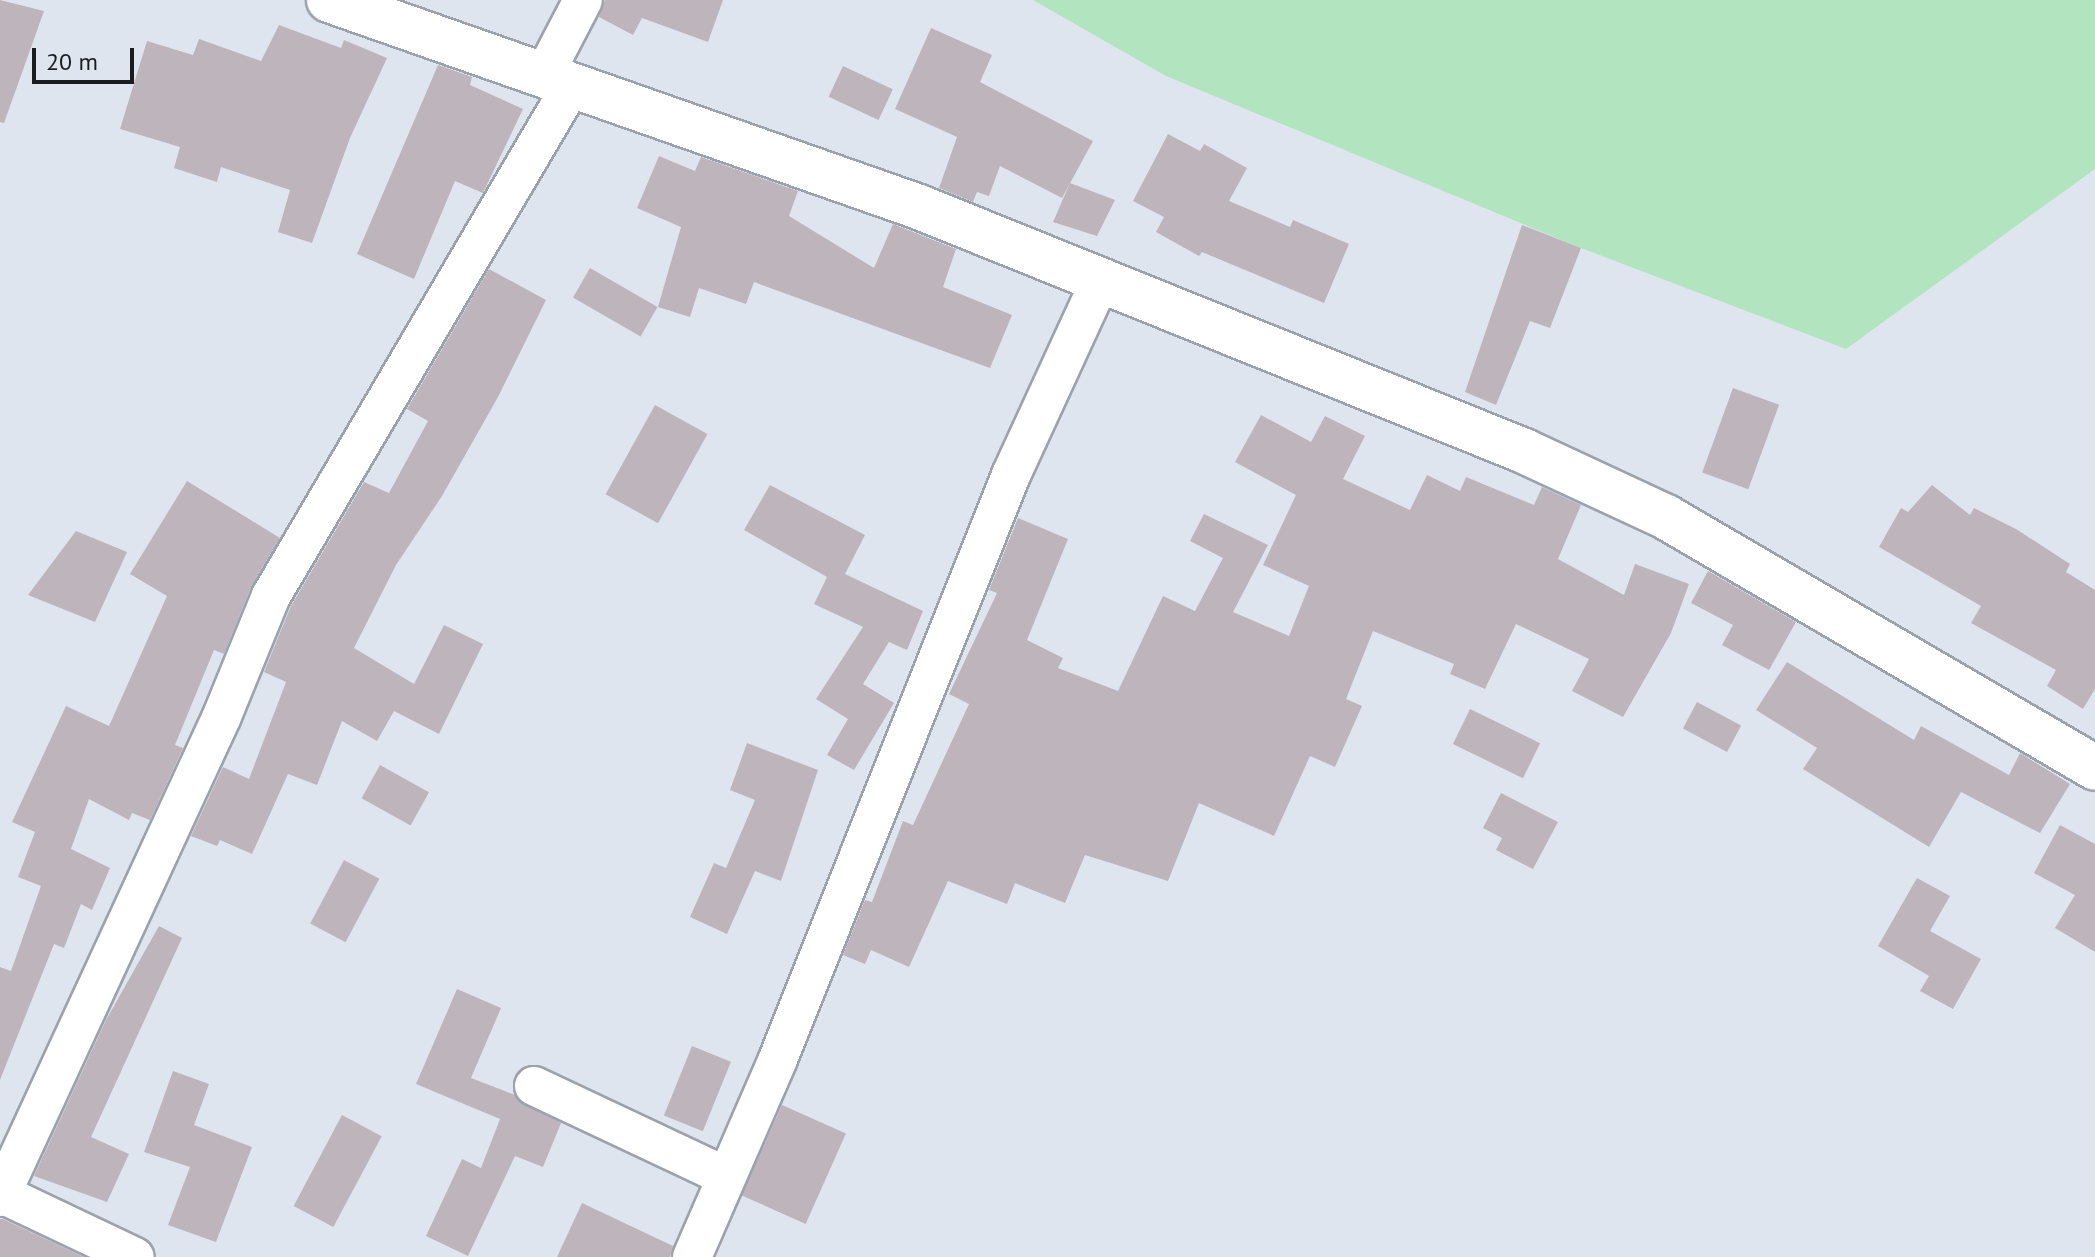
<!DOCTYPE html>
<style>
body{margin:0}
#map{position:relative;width:2095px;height:1257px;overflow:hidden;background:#dee5ef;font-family:"PT Sans",sans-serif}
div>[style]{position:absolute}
.green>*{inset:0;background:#b2e4bf}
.building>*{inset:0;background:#beb5bc;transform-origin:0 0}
.roads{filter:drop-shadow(2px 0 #9ca2ab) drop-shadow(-2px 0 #9ca2ab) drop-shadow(0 2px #9ca2ab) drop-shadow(0 -2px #9ca2ab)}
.street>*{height:38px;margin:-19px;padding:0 19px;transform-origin:19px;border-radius:19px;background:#fff}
.secondary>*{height:44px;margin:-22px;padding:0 22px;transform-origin:22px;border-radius:22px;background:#fff}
span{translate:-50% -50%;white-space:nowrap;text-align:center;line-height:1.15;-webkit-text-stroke:7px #dee5ef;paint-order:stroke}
.scale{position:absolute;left:32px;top:48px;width:102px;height:36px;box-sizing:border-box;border:4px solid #1a1d20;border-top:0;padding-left:10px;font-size:24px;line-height:28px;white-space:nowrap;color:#1a1d20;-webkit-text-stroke:6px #dee5ef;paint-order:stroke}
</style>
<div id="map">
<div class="green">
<div style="clip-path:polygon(1033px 0,2095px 0,2095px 169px,1846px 349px,1581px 248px,1166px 76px)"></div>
</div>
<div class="building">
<div style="clip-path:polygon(0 0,44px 11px,4px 123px,0 122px)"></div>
<div style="clip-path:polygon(605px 0,723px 0,708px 42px,642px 18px,633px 35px,599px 17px)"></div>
<div style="clip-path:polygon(279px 25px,341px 48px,344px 40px,387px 58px,350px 138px,312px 243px,278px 232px,290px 190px,221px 167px,217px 182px,174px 168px,180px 147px,120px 129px,147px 41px,193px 55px,199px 39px,261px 61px)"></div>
<div style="clip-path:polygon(931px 28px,992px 55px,980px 82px,1093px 141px,1062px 198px,1000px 166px,989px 196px,977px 192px,973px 202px,939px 188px,957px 137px,895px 109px)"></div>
<div style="clip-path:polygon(438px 65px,472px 77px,470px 85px,523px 109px,483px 193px,455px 181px,414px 279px,357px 254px)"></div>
<div style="left:843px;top:66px;width:55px;height:34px;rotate:25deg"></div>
<div style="clip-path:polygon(1168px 134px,1200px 151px,1204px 144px,1247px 168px,1229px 201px,1290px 227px,1293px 220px,1349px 244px,1324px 303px,1202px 252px,1199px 256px,1156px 232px,1164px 217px,1133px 201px)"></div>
<div style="clip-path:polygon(659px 156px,695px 171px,701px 157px,798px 191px,789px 216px,874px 268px,893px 224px,956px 249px,943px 287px,1012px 315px,990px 368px,754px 282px,746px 304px,699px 288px,690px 317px,658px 307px,681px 227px,637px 208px)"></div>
<div style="clip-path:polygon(1070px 183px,1115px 200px,1097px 236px,1053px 222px)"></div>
<div style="clip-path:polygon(1522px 225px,1581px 248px,1550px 328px,1530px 321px,1496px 405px,1465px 392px)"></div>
<div style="left:590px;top:268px;width:78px;height:34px;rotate:30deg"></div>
<div style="clip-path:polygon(489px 269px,546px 300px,498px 397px,442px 496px,396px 565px,354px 648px,414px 684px,444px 625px,483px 644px,439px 734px,394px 711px,377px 741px,342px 721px,317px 785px,288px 774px,252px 854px,220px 840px,217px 846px,191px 836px,223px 767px,249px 779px,286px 682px,264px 672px,291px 606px,364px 482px,389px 493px,428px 421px,407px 409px)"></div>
<div style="left:1733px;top:388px;width:49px;height:90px;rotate:20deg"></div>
<div style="left:655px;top:405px;width:60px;height:102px;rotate:29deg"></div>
<div style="clip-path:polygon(1261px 415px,1311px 442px,1325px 416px,1365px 436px,1343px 479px,1410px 510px,1427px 475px,1460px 491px,1466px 477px,1534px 505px,1542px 487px,1581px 505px,1558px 559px,1624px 595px,1635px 564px,1689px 584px,1671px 633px,1623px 717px,1572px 691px,1589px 659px,1516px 624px,1485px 689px,1450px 674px,1454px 664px,1373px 631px,1346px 699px,1362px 706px,1335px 767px,1310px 756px,1274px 836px,1199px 803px,1168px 881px,1085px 855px,1065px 903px,1015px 883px,1007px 904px,948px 881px,909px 967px,871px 950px,865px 964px,843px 955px,865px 900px,872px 902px,903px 821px,913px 825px,969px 704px,949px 694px,997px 593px,989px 590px,1018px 518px,1068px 539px,1027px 640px,1063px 658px,1058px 668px,1118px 691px,1163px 596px,1195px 611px,1223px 558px,1190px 541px,1204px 514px,1268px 545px,1233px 612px,1289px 636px,1309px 586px,1263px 565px,1296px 495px,1235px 462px)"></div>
<div style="clip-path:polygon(187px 481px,280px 538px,251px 587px,224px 654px,214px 650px,175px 745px,183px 748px,150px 820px,132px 813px,129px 820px,89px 799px,71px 849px,110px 868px,92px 910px,81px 904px,64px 948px,54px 944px,0 1080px,0 967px,11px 971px,41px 886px,18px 877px,35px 832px,12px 822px,66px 706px,109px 726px,167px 596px,130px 574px)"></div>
<div style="clip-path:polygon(770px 485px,865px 535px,845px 574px,923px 611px,907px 650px,889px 642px,863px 684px,894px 703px,854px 770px,827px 755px,848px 719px,816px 699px,863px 627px,814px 604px,827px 577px,744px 530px)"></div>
<div style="clip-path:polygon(1932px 485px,1970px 515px,1974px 508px,2016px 529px,2070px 564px,2066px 572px,2095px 590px,2095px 689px,2083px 709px,2047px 686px,2056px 670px,1971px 623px,1981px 606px,1879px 547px,1901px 508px,1908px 512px)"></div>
<div style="clip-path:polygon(76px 531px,127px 552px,95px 622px,28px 595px)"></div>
<div style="clip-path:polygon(1708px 571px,1796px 622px,1769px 670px,1722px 645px,1733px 625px,1691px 603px)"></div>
<div style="clip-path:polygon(1787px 662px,1914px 740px,1921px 726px,2009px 775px,2020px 753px,2070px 784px,2040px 833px,1961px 792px,1929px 847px,1803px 769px,1817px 748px,1756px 710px)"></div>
<div style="left:1697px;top:702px;width:50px;height:30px;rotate:28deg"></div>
<div style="left:1470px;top:709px;width:78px;height:39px;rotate:26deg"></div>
<div style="clip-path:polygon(747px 743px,818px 770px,781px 881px,755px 871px,727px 934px,690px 917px,714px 863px,726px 868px,755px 800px,730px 790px)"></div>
<div style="left:380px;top:765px;width:56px;height:38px;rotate:29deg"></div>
<div style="clip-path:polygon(1501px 793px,1558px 822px,1533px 869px,1496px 850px,1502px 838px,1483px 828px)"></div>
<div style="clip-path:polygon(2060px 825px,2095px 844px,2095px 952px,2055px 928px,2075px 895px,2034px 873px)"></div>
<div style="left:344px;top:860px;width:40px;height:72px;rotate:28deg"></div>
<div style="clip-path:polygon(1917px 878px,1950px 896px,1930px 931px,1981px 959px,1953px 1009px,1920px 991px,1929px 976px,1878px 946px)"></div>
<div style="clip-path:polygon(159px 926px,182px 938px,91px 1137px,129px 1154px,107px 1202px,34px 1176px,106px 1020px)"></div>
<div style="clip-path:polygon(457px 989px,501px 1008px,471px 1078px,515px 1095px,561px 1123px,543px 1167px,515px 1156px,468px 1256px,426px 1236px,462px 1159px,481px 1168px,500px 1119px,416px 1084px)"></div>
<div style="left:692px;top:1046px;width:42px;height:75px;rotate:22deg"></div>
<div style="clip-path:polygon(173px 1071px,209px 1084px,194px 1125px,252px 1147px,216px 1242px,168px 1225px,190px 1167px,144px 1152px)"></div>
<div style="left:782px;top:1105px;width:70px;height:99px;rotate:24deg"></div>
<div style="left:342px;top:1115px;width:45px;height:103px;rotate:28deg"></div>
<div style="clip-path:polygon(582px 1203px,673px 1246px,670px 1257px,557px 1257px)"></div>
<div style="clip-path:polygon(0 1219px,3px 1219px,84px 1257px,0 1257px)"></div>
</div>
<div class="roads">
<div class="street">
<div style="left:545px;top:73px;width:82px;rotate:-62.5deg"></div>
<div style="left:534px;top:1086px;width:213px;rotate:25.2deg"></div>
<div style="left:0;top:1193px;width:149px;rotate:25.4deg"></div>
<div style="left:0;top:1197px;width:530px;rotate:-65.22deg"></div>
<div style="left:222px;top:716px;width:130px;rotate:-67.8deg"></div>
<div style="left:271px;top:596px;width:595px;rotate:-59.51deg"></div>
<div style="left:692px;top:1257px;width:216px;rotate:-66.5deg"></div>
<div style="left:778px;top:1059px;width:629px;rotate:-68.25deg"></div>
<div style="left:1011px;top:475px;width:216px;rotate:-65.3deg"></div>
</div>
<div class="secondary">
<div style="left:329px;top:0;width:625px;rotate:19.33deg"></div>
<div style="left:919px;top:207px;width:652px;rotate:21.96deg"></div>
<div style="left:1524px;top:451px;width:157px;rotate:24.9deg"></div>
<div style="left:1666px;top:517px;width:497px;rotate:30.3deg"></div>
</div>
</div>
<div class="scale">20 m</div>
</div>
